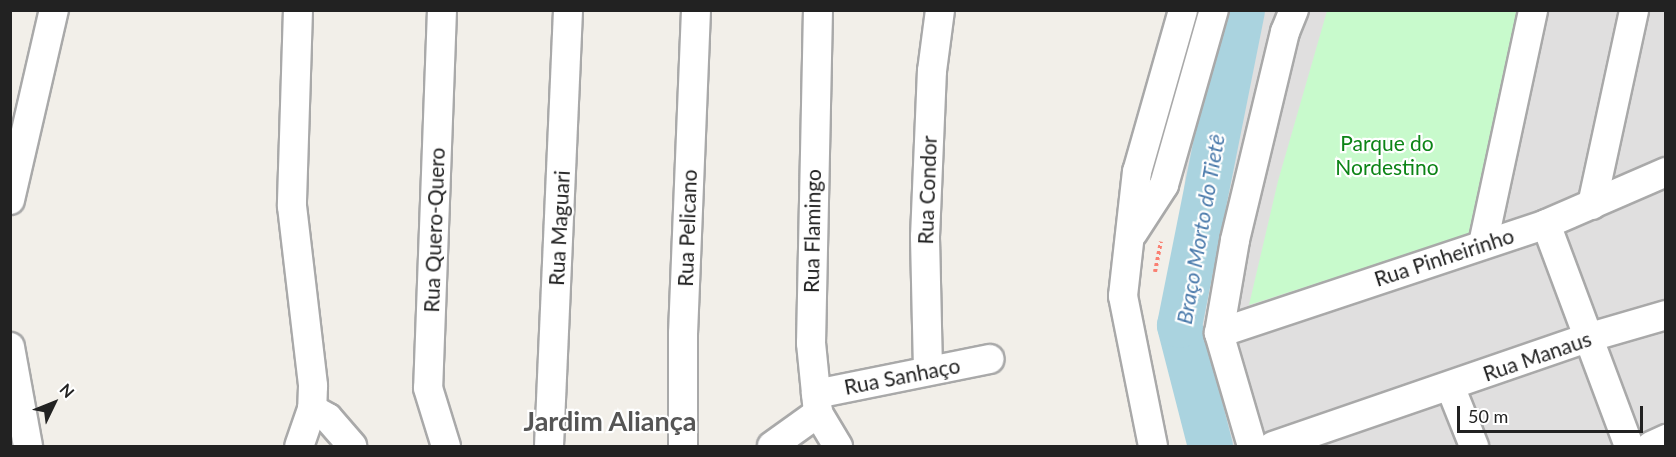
<!DOCTYPE html>
<meta charset="utf-8">
<style>
body{margin:0}
#map{position:relative;width:1676px;height:457px;overflow:hidden;background:#f2efe9;font-family:Lato,sans-serif}
div>[style]{position:absolute}
.residential>*{inset:0;background:#e0dfdf}
.park>*{inset:0;background:#c8facc}
.river>*{height:45px;margin:-22.5px;padding:0 22.5px;transform-origin:22.5px;border-radius:22.5px;background:#aad3df}
.path>*{height:4px;margin-top:-2px;transform-origin:0;background:repeating-linear-gradient(90deg,#fa8072 0 3px,transparent 0 6px)}
.roads{filter:drop-shadow(2px 0 #a9a9a9) drop-shadow(-2px 0 #a9a9a9) drop-shadow(0 2px #a9a9a9) drop-shadow(0 -2px #a9a9a9)}
.street>*{height:28px;margin:-14px;padding:0 14px;transform-origin:14px;border-radius:14px;background:#fff}
span{translate:-50% -50%;white-space:nowrap;text-align:center;line-height:1.15;-webkit-text-stroke:4.5px #fff;paint-order:stroke}
.park-label{font-size:21px;color:#0c8416}
.street-label{font-size:21px;color:#222}
.water-label{font-size:22px;color:#4a7aab;font-style:italic}
.district-label{font-size:27px;color:#555;font-weight:700}
.frame{position:absolute;inset:0;border:12px solid #222;pointer-events:none}
.north{position:absolute;left:24px;top:373px;width:60px;height:60px;-webkit-text-stroke:4px #fff;paint-order:stroke;rotate:47deg;font-size:16px;font-weight:700;line-height:24px;text-align:center;color:#222}
.north::after{content:'';display:block;margin:auto;width:21px;height:27px;background:#222;clip-path:polygon(50% 0,100% 100%,50% 72%,0 100%)}
.scale{position:absolute;left:1457px;top:406px;width:186px;height:27px;box-sizing:border-box;border:3px solid #222;border-top:0;padding-left:8px;font-size:18px;line-height:21px;white-space:nowrap;color:#222;-webkit-text-stroke:4px #fff;paint-order:stroke}
</style>
<div id="map">
<div class="residential">
<div style="clip-path:polygon(1224px 11px,1665px 11px,1665px 446px,1210px 446px,1181px 231px,1190px 114px)"></div>
</div>
<div class="park">
<div style="clip-path:polygon(1327px 11px,1521px 11px,1471px 234px,1249px 305px,1278px 181px)"></div>
</div>
<div class="river">
<div style="left:1210px;top:446px;width:125px;rotate:-104.4deg"></div>
<div style="left:1179px;top:325px;width:321px;rotate:-78.7deg"></div>
</div>
<div class="path">
<div style="left:1155px;top:272px;width:31px;rotate:-79deg"></div>
</div>
<div class="roads">
<div class="street">
<div style="left:298px;top:10px;width:196px;rotate:91.8deg"></div>
<div style="left:292px;top:206px;width:181px;rotate:83.3deg"></div>
<div style="left:313px;top:386px;width:23px;rotate:92deg"></div>
<div style="left:312px;top:409px;width:39px;rotate:109deg"></div>
<div style="left:442px;top:10px;width:378px;rotate:92.1deg"></div>
<div style="left:428px;top:388px;width:61px;rotate:72.8deg"></div>
<div style="left:818px;top:10px;width:333px;rotate:91.2deg"></div>
<div style="left:811px;top:343px;width:70px;rotate:84.3deg"></div>
<div style="left:818px;top:413px;width:39px;rotate:59deg"></div>
<div style="left:10px;top:200px;width:195px;rotate:-77deg"></div>
<div style="left:1592px;top:205px;width:199px;rotate:-77.8deg"></div>
<div style="left:1546px;top:224px;width:237px;rotate:69.5deg"></div>
<div style="left:1133px;top:233px;width:57px;rotate:-57.1deg"></div>
<div style="left:1164px;top:185px;width:182px;rotate:-74.1deg"></div>
<div style="left:1483px;top:244px;width:239px;rotate:-77.9deg"></div>
<div style="left:1219px;top:333px;width:345px;rotate:-18.4deg"></div>
<div style="left:1546px;top:224px;width:131px;rotate:-23.4deg"></div>
<div style="left:10px;top:347px;width:101px;rotate:79.7deg"></div>
<div style="left:928px;top:370px;width:133px;rotate:-91.3deg"></div>
<div style="left:925px;top:237px;width:166px;rotate:-87.6deg"></div>
<div style="left:932px;top:71px;width:62px;rotate:-82.5deg"></div>
<div style="left:1450px;top:386px;width:65px;rotate:68.2deg"></div>
<div style="left:816px;top:394px;width:177px;rotate:-11.4deg"></div>
<div style="left:312px;top:409px;width:18px;rotate:29deg"></div>
<div style="left:328px;top:418px;width:37px;rotate:49deg"></div>
<div style="left:549px;top:446px;width:436px;rotate:-87.5deg"></div>
<div style="left:683px;top:446px;width:112px;rotate:-90deg"></div>
<div style="left:683px;top:334px;width:324px;rotate:-87.7deg"></div>
<div style="left:772px;top:446px;width:57px;rotate:-35.7deg"></div>
<div style="left:1153px;top:446px;width:153px;rotate:-101.3deg"></div>
<div style="left:1123px;top:296px;width:125px;rotate:-83.6deg"></div>
<div style="left:1137px;top:172px;width:168px;rotate:-74.1deg"></div>
<div style="left:1252px;top:446px;width:118px;rotate:-106.3deg"></div>
<div style="left:1219px;top:333px;width:94px;rotate:-80.2deg"></div>
<div style="left:1235px;top:240px;width:214px;rotate:-76.5deg"></div>
<div style="left:1285px;top:32px;width:24px;rotate:-68deg"></div>
<div style="left:1273px;top:446px;width:332px;rotate:-19deg"></div>
<div style="left:1587px;top:338px;width:82px;rotate:-16.2deg"></div>
<div style="left:1651px;top:446px;width:17px;rotate:-25deg"></div>
</div>
</div>
<div class="park-label">
<span style="left:1387px;top:155px">Parque do<br>Nordestino</span>
</div>
<div class="street-label">
<span style="left:927px;top:190px;rotate:-88deg">Rua Condor</span>
<span style="left:559px;top:228px;rotate:-87deg">Rua Maguari</span>
<span style="left:687px;top:228px;rotate:-88deg">Rua Pelicano</span>
<span style="left:434px;top:230px;rotate:-88deg">Rua Quero-Quero</span>
<span style="left:812px;top:231px;rotate:-89deg">Rua Flamingo</span>
<span style="left:1444px;top:257px;rotate:-18deg">Rua Pinheirinho</span>
<span style="left:1537px;top:356px;rotate:-19deg">Rua Manaus</span>
<span style="left:902px;top:376px;rotate:-11deg">Rua Sanhaço</span>
</div>
<div class="water-label">
<span style="left:1200px;top:229px;rotate:-80deg">Braço Morto do Tietê</span>
</div>
<div class="district-label">
<span style="left:610px;top:421px">Jardim Aliança</span>
</div>
<div class="frame"></div>
<div class="north">N</div>
<div class="scale">50 m</div>
</div>
